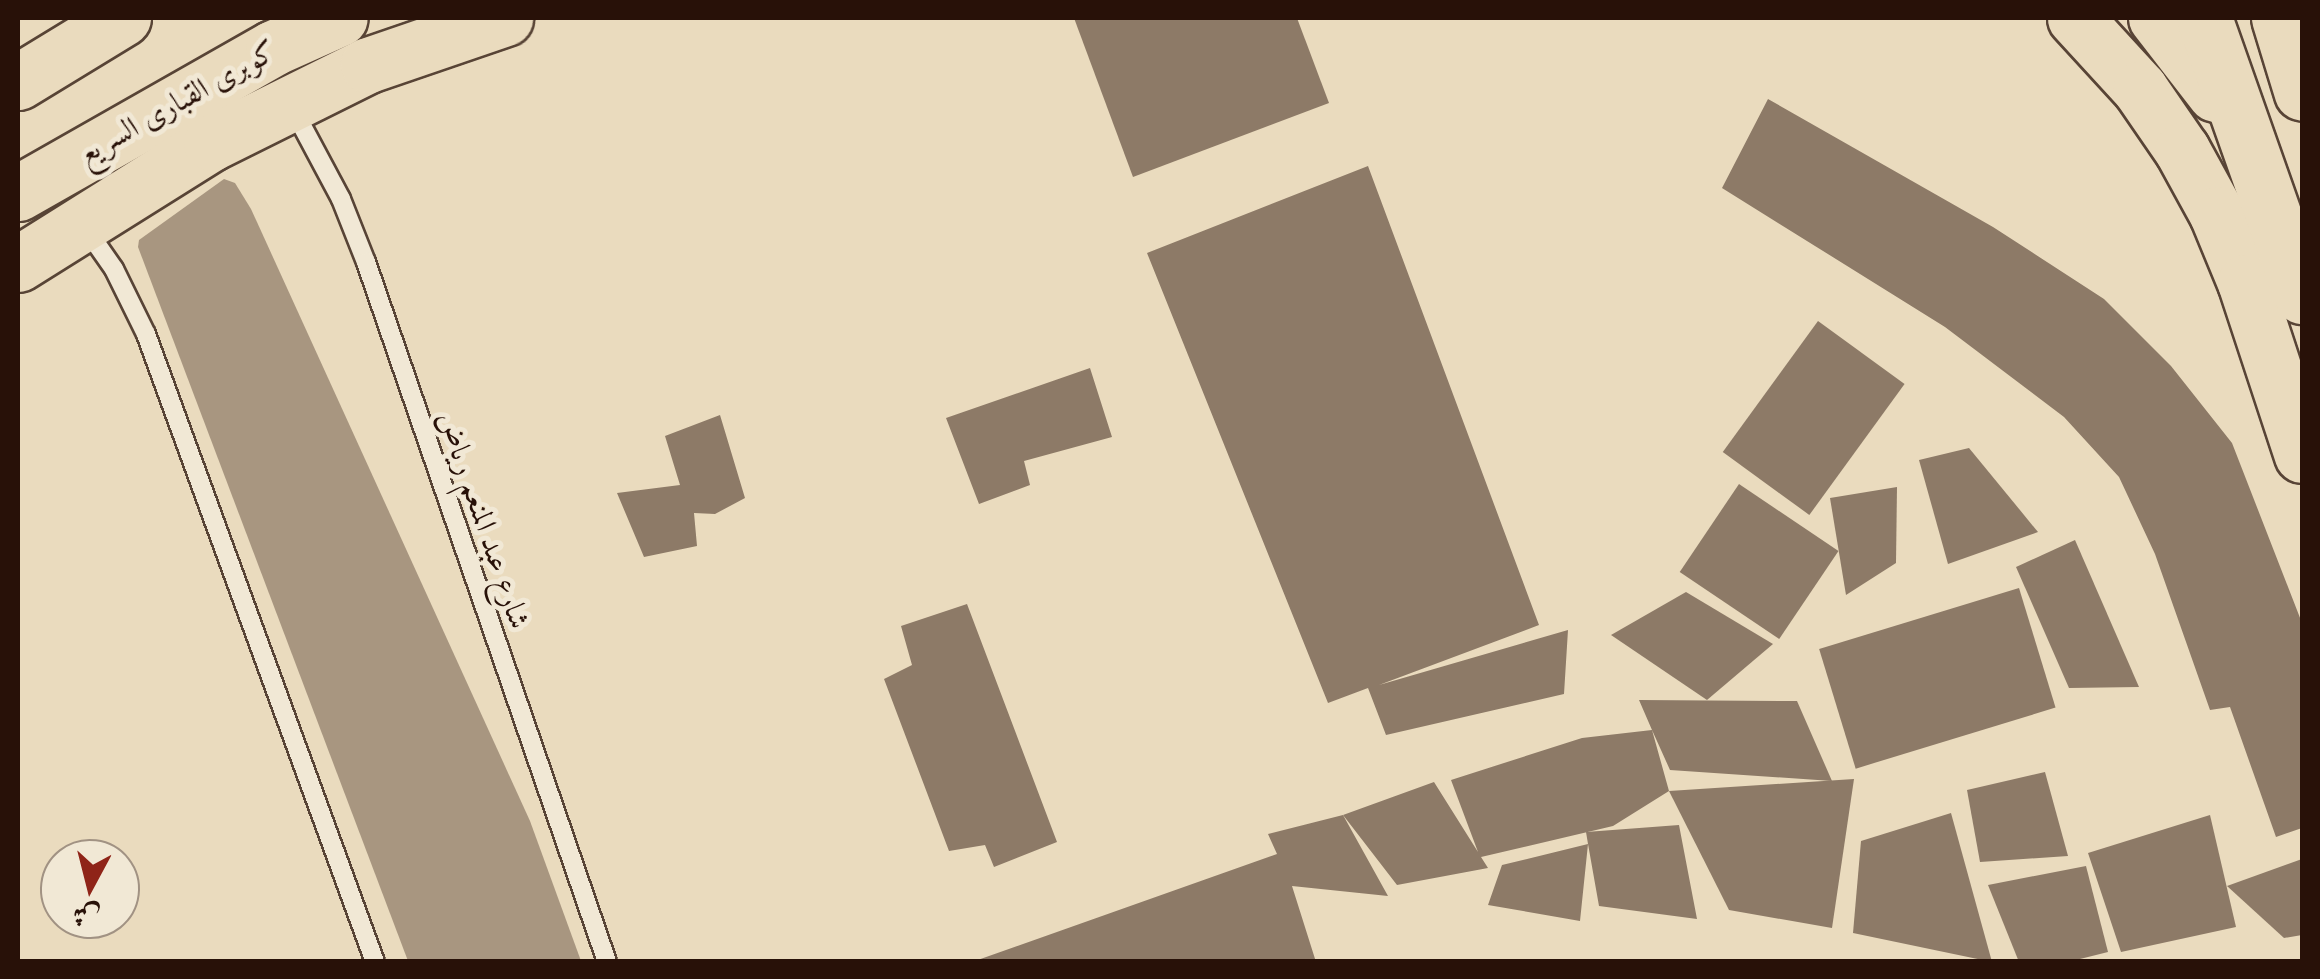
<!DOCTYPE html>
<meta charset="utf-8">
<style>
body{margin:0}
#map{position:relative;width:2320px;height:979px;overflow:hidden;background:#eadbbe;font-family:"Libre Caslon Text",Amiri,serif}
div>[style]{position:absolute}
.water>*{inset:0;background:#a89680}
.building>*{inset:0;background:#8d7a67;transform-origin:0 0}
.roads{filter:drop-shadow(2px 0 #584436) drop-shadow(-2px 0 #584436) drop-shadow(0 2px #584436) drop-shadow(0 -2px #584436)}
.lane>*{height:18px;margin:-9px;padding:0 9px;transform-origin:9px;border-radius:9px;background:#f1e8d5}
.highway>*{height:55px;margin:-27.5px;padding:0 27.5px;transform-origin:27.5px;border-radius:27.5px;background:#eadbbe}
span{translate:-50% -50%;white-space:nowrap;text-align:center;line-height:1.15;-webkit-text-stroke:10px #f1e8d5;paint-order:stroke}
.street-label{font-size:30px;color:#281108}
.frame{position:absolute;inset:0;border:20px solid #281108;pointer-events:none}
.north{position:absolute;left:40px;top:839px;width:100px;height:100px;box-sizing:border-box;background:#f1e8d5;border:2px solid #a19283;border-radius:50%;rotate:187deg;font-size:28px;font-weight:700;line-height:40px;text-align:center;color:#281108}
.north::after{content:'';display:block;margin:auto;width:35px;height:45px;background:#8f2418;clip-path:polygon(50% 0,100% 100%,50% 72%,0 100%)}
</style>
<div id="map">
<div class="water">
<div style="clip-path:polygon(224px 179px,235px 183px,251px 209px,530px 821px,581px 961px,408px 961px,138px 247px,139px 240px)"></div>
</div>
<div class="building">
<div style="clip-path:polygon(1074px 18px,1297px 18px,1329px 103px,1133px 177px)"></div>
<div style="clip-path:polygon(1768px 99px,1993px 227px,2104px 299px,2171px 366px,2232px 443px,2302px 623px,2302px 828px,2276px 837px,2230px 707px,2210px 710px,2155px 554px,2119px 477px,2064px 417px,1945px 327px,1722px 188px)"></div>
<div style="clip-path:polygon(1368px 166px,1539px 625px,1379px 685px,1568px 630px,1564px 694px,1386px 735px,1368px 688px,1328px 703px,1147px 253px)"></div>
<div style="left:1818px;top:321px;width:107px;height:162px;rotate:36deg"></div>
<div style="clip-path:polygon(1090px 368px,1112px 437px,1024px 461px,1030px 485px,979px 504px,946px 418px)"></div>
<div style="clip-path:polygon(720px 415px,745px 498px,715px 514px,694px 513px,697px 546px,644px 557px,617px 493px,680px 485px,665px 436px)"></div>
<div style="clip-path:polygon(1969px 448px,2038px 532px,1948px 564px,1919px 460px)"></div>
<div style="left:1739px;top:484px;width:120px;height:106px;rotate:34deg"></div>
<div style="clip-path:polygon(1897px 487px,1896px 563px,1846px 595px,1830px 498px)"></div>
<div style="clip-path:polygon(2075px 540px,2139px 687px,2069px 688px,2016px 567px)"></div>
<div style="left:2019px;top:588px;width:125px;height:209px;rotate:73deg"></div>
<div style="clip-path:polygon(1686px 592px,1773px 644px,1707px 700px,1611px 635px)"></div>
<div style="clip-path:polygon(967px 604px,1057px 842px,994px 867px,985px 845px,949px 851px,884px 679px,912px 665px,901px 626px)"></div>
<div style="clip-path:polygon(1639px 700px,1797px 701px,1832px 781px,1670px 770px,1652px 730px,1669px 791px,1613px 826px,1481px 857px,1488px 868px,1397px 885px,1343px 815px,1434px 782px,1478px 852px,1451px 780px,1582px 738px,1652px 730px)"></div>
<div style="clip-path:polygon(2045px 772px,2068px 856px,1980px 862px,1967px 790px)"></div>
<div style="clip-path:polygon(1854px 779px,1832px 928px,1729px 910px,1669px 791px)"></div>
<div style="clip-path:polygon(1951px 813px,1992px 962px,1853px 933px,1861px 841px)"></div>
<div style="clip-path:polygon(1343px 815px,1388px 896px,1292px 886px,1316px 962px,972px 962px,1277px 854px,1268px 834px)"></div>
<div style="clip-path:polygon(2210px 815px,2236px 927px,2121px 952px,2088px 853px)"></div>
<div style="clip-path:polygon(1679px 825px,1697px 919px,1599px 906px,1588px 844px,1580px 921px,1488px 905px,1502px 865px,1588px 844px,1586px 832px)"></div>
<div style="clip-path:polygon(2302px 859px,2302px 935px,2284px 938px,2227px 886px)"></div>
<div style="clip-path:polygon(2086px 866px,2108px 952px,2068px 962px,2019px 962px,1988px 885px)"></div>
</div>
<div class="roads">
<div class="lane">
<div style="left:293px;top:109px;width:102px;rotate:61.9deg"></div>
<div style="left:341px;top:199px;width:68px;rotate:68.4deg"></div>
<div style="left:366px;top:262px;width:740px;rotate:71deg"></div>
<div style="left:84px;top:226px;width:52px;rotate:55.1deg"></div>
<div style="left:114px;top:269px;width:72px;rotate:63.8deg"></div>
<div style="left:146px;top:334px;width:668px;rotate:69.97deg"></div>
</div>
<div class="highway">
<div style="left:2075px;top:18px;width:96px;rotate:47.5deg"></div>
<div style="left:2140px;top:89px;width:74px;rotate:55.5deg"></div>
<div style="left:2182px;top:150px;width:73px;rotate:61.3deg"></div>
<div style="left:2217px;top:214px;width:74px;rotate:67.6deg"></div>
<div style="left:2245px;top:282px;width:182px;rotate:71.8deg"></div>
<div style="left:2156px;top:18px;width:96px;rotate:52.2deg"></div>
<div style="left:2204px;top:18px;width:295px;rotate:70.6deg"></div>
<div style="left:2279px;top:18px;width:78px;rotate:73deg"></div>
<div style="left:18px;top:82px;width:123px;rotate:-31.4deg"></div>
<div style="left:18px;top:193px;width:293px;rotate:-29.6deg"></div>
<div style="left:273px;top:48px;width:73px;rotate:-24.1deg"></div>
<div style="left:18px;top:264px;width:228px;rotate:-32.1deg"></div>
<div style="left:211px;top:143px;width:175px;rotate:-26.4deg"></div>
<div style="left:368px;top:65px;width:145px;rotate:-18.9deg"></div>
</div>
</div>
<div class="street-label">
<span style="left:177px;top:102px;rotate:-29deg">كوبرى القبارى السريع</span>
<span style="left:484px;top:520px;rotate:71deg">شارع عبد المنعم رياض</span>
</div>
<div class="frame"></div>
<div class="north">ش</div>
</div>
